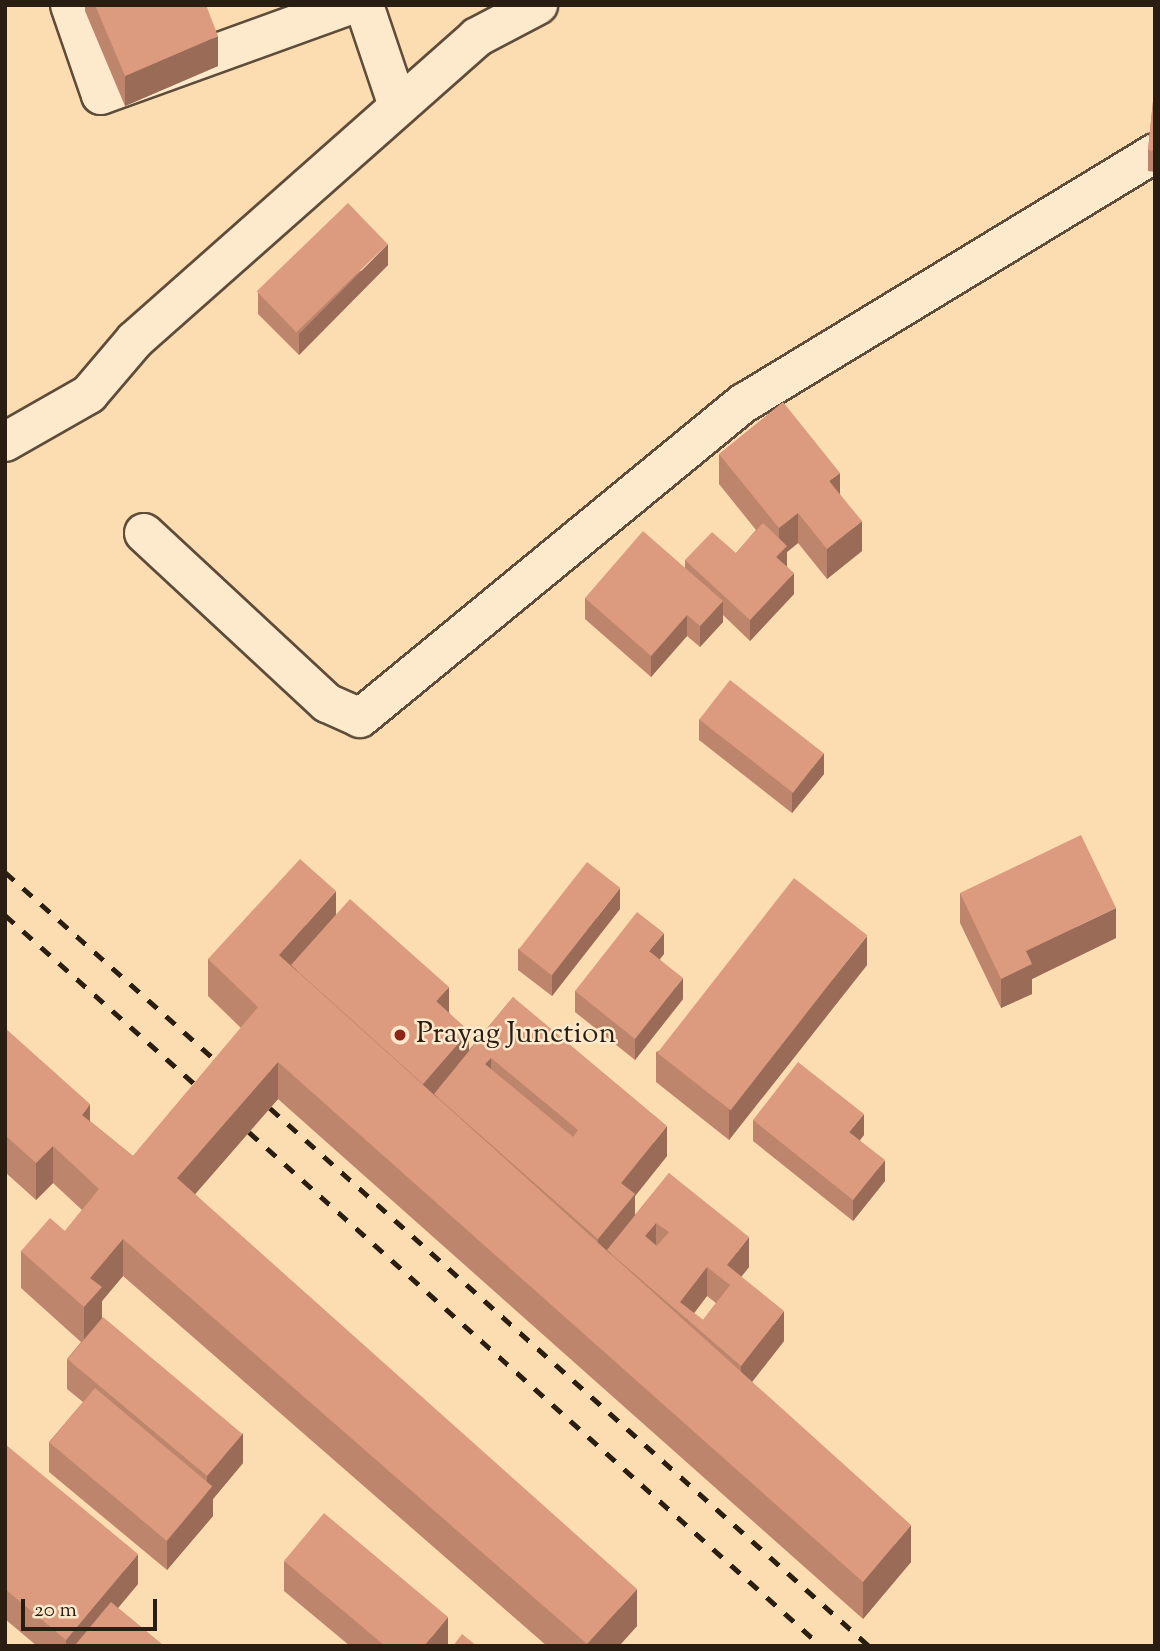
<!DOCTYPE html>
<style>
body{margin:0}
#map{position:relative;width:1160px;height:1651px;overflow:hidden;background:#fcddb1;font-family:"Sorts Mill Goudy",serif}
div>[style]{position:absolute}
.roads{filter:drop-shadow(2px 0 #5e4d3a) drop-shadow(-2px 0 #5e4d3a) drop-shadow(0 2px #5e4d3a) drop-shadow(0 -2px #5e4d3a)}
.street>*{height:38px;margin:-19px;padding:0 19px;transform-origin:19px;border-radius:19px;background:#fde9cc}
.rail>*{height:5px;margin-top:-2.5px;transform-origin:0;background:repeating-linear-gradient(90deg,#2a1d12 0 12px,transparent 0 24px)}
.wall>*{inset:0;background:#bd856c}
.shaded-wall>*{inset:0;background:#9a6c58}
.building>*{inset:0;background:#dc9b7e;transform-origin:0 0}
.dots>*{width:19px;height:19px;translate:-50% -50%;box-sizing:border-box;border:4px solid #fde9cc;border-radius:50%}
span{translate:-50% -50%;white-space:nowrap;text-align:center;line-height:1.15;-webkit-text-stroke:5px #fde9cc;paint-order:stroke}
.poi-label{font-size:30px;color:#2a1d12}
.left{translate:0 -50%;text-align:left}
.frame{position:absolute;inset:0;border:7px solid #2a1d12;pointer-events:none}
.scale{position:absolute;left:21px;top:1599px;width:136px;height:32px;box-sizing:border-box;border:4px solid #2a1d12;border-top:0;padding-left:9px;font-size:21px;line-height:24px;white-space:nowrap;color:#2a1d12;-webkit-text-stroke:5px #fde9cc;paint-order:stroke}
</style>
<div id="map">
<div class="roads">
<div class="street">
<div style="left:70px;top:5px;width:95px;rotate:71deg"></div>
<div style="left:101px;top:95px;width:265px;rotate:-19.9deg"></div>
<div style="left:364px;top:5px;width:107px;rotate:71.4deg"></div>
<div style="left:5px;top:442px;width:97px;rotate:-29.7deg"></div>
<div style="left:89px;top:394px;width:71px;rotate:-49.6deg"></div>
<div style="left:135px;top:340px;width:457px;rotate:-41.5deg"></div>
<div style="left:477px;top:37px;width:69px;rotate:-27.7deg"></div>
<div style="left:144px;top:533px;width:250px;rotate:42.9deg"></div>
<div style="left:327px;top:703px;width:36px;rotate:24deg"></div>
<div style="left:360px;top:718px;width:497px;rotate:-39.4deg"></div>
<div style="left:744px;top:403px;width:481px;rotate:-31.3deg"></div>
</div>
</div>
<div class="rail">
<div style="left:5px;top:872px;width:302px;rotate:41.8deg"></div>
<div style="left:5px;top:915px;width:273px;rotate:41.7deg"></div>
<div style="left:270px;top:1108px;width:805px;rotate:41.93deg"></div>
<div style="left:249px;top:1132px;width:769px;rotate:41.94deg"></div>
</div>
<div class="wall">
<div style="clip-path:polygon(85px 5px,206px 5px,218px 66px,125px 106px,85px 11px)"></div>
<div style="clip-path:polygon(1155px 82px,1155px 172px,1148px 171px,1148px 150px)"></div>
<div style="clip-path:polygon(388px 265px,299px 355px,258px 314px,258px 293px)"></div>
<div style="clip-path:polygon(719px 454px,840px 494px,862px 551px,827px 579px,798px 543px,787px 552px,787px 566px,794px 594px,750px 641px,723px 615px,723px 622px,700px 647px,687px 636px,651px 677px,585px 619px,585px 598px,685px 568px,685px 560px,736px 553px,756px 530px,719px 484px)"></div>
<div style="clip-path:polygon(699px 719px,824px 774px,792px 813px,699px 740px)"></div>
<div style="clip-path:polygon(960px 893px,1116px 938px,1032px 979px,1032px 994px,1001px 1008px,960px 923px)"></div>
<div style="clip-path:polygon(620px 909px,552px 996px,518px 970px,518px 949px)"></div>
<div style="clip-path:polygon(evenodd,336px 915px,449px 1012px,469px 1050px,513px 997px,667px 1156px,635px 1196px,635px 1215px,669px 1173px,749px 1267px,741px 1277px,784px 1341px,752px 1382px,911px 1562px,863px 1619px,278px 1099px,195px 1194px,637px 1626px,619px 1646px,547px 1646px,123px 1276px,102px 1301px,102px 1318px,243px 1463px,213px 1499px,213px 1516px,167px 1570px,49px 1472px,49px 1442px,83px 1402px,67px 1389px,67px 1359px,81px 1342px,21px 1288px,21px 1251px,65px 1231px,82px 1210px,53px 1183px,36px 1200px,5px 1172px,5px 1028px,90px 1121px,133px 1156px,241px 1028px,208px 996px,208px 959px,336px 915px,707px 1296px,716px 1303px,703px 1320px,694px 1313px,707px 1296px)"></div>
<div style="clip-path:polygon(664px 954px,660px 959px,683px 999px,635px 1060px,575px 1012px,575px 991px)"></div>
<div style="clip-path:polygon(867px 965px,729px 1140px,656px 1082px,656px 1052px)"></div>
<div style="clip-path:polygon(753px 1120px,864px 1135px,860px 1140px,885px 1181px,853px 1221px,753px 1141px)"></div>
<div style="clip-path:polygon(5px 1444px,138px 1584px,118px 1608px,164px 1646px,37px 1646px,5px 1619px)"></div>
<div style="clip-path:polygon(284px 1561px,448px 1646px,350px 1646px,284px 1591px)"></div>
</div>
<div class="shaded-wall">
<div style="clip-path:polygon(218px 36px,218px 66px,125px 106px,125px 76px)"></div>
<div style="clip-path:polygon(388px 244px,388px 265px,299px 355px,299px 334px)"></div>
<div style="clip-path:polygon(840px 473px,840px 503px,829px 481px)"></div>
<div style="clip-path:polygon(798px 513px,798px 543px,787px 552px,787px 567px,776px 557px,779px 554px,779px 528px)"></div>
<div style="clip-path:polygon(862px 521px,862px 551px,827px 579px,827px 549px)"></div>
<div style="clip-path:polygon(794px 573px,794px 594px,750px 641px,750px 620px)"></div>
<div style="clip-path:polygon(723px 601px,723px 622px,700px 647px,700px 626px)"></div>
<div style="clip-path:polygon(687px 615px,687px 636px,651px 677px,651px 656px)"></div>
<div style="clip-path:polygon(824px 753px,824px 774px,792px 813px,792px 793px)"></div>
<div style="clip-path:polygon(620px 888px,620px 909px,552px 996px,552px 975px)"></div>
<div style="clip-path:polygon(336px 891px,336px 928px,291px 979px,279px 955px)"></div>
<div style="clip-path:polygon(1116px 908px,1116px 938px,1032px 979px,1032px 994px,1001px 1008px,1001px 979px,1026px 951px)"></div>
<div style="clip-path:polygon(664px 933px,664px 954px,649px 972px,649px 951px)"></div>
<div style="clip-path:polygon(867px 936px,867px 965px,729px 1140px,729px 1110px)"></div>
<div style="clip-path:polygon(683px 978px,683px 999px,635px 1060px,635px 1039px)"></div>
<div style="clip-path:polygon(449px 987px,449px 1016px,436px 1001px)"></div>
<div style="clip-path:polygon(469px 1031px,469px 1061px,423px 1113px,423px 1084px)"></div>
<div style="clip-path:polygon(491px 1058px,491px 1088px,485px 1064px)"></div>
<div style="clip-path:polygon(278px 1062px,278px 1099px,177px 1215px,177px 1178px)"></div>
<div style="clip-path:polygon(90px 1104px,90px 1141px,82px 1115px)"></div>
<div style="clip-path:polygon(864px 1114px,864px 1135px,849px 1153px,849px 1132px)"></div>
<div style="clip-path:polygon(667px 1126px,667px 1156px,635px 1196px,635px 1224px,598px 1269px,598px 1239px,621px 1183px)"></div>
<div style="clip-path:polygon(53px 1146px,53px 1183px,36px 1200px,36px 1163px)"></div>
<div style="clip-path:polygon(885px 1160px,885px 1181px,853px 1221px,853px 1200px)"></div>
<div style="clip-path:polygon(656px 1223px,656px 1252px,645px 1236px)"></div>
<div style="clip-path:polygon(749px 1237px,749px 1267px,730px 1291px,727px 1265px)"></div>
<div style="clip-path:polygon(123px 1239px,123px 1276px,102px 1301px,102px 1324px,84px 1344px,84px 1307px,90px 1278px)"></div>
<div style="clip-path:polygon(707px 1267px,707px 1296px,688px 1321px,680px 1302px)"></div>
<div style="clip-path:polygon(784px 1311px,784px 1341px,741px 1396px,741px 1366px)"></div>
<div style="clip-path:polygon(243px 1433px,243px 1463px,213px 1499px,213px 1516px,167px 1570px,167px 1541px,207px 1493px,207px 1476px)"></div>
<div style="clip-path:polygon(911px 1525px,911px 1562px,863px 1619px,863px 1582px)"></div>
<div style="clip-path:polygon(138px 1554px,138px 1584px,86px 1646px,76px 1644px,76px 1646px,66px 1646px,66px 1640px)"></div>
<div style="clip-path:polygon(637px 1589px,637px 1626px,619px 1646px,587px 1646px,587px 1644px)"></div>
<div style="clip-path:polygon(448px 1617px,448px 1646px,424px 1646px)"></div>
</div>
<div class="building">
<div style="clip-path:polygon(95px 5px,206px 5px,218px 36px,125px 76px)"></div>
<div style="clip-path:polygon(1155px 82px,1155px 151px,1148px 150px)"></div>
<div style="left:348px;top:203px;width:57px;height:127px;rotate:46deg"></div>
<div style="clip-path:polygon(783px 402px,840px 473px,829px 481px,862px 521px,827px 549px,798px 513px,779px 528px,719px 454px)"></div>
<div style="clip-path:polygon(763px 523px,787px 546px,776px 557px,794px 573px,750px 620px,685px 560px,712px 532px,736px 553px)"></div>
<div style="clip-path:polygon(643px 531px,723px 601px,700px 626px,687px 615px,651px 656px,585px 598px)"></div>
<div style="left:730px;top:680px;width:119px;height:50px;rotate:38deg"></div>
<div style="clip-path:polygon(1081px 835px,1116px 908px,1026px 951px,1032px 964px,1001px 979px,960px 893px)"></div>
<div style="clip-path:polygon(300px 859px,336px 891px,279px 955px,911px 1525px,863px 1582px,278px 1062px,177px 1178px,637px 1589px,587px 1644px,123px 1239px,90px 1278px,102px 1287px,84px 1307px,21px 1251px,50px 1218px,65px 1231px,99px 1189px,53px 1146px,36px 1163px,5px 1135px,5px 1028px,90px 1104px,82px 1115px,133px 1156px,258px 1007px,208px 959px)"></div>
<div style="left:587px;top:862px;width:42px;height:111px;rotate:38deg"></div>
<div style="left:794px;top:878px;width:93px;height:222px;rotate:38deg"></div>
<div style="clip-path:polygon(350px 899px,449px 987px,436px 1001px,469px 1031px,423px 1084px,291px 965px)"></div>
<div style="clip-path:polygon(637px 912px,664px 933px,649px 951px,683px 978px,635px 1039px,575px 991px)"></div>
<div style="clip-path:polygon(evenodd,513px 997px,667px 1126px,621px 1183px,635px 1194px,598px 1239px,434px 1094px,513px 997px,491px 1058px,578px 1130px,573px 1137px,485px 1064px,491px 1058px)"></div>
<div style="clip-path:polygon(798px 1062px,864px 1114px,849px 1132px,885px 1160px,853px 1200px,753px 1120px)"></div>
<div style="clip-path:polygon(evenodd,669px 1173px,749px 1237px,727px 1265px,784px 1311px,741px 1366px,607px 1250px,669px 1173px,656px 1223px,669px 1232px,657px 1246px,645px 1236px,656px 1223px,669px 1173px,707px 1267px,730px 1285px,703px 1320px,680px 1302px,707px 1267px)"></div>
<div style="left:103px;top:1317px;width:182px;height:55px;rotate:40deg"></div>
<div style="left:95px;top:1388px;width:153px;height:71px;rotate:40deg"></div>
<div style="clip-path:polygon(5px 1444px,138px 1554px,66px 1640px,5px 1589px)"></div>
<div style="clip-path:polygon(324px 1513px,448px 1617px,424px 1646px,385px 1646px,284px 1561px)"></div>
<div style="clip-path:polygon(111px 1602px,164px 1646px,78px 1646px,76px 1644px)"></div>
<div style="clip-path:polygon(462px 1634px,477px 1646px,453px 1646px)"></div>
</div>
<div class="dots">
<div style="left:400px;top:1035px;background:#8f2418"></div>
</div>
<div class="poi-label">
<span class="left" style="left:416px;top:1035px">Prayag Junction</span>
</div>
<div class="frame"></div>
<div class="scale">20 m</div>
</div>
